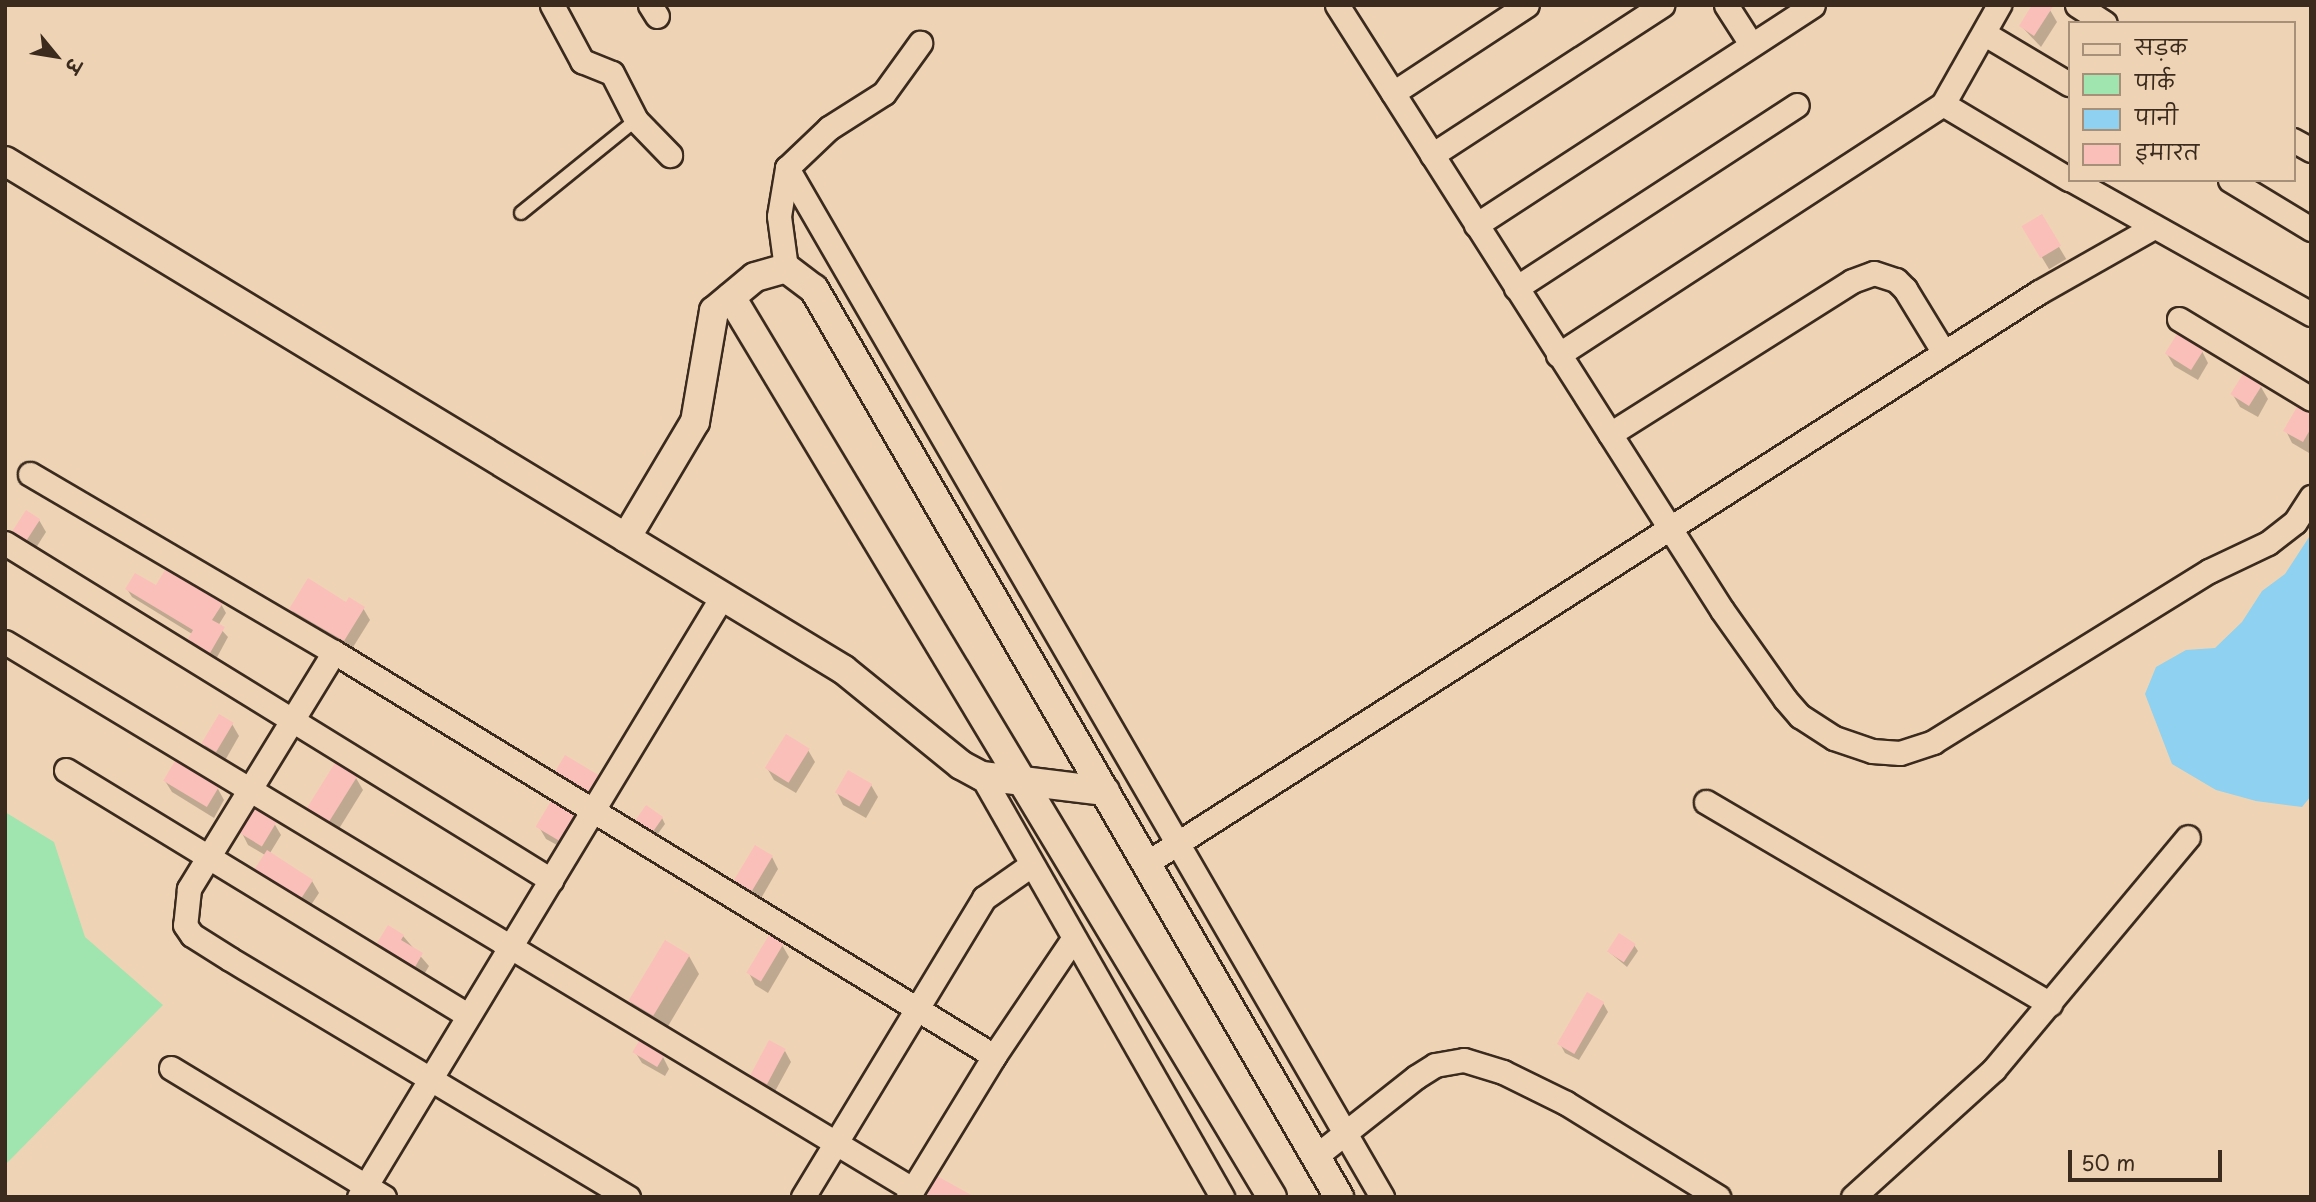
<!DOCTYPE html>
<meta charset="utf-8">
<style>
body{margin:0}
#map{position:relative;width:2316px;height:1202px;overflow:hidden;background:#eed4b5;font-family:"Playpen Sans","Playpen Sans Deva",sans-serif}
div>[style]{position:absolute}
.green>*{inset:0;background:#a0e4af}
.water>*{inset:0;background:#8ed1f0}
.shadow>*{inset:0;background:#0003;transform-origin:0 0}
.building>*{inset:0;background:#fbbfba;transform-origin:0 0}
.roads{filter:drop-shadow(2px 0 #3b2a1e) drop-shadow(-2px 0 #3b2a1e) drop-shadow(0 2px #3b2a1e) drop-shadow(0 -2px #3b2a1e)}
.service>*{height:12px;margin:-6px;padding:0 6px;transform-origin:6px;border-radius:6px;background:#eed4b5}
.minor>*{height:23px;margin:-11.5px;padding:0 11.5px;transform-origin:11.5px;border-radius:11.5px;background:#eed4b5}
.tertiary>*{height:28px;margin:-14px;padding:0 14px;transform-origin:14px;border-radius:14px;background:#eed4b5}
span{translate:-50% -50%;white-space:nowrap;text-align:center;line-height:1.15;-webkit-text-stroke:5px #eed4b5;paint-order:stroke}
.frame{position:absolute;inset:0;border:7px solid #3b2a1e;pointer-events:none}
.legend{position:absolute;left:2068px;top:21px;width:228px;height:161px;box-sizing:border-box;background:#eed4b5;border:2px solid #a69079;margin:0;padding:9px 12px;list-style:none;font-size:21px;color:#3b2a1e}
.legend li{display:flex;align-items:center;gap:14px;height:35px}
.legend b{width:35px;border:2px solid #a69079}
.north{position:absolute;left:21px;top:21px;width:70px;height:70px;-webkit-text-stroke:5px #eed4b5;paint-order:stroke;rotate:120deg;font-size:19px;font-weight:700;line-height:28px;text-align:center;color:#3b2a1e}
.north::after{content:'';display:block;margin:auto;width:24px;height:32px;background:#3b2a1e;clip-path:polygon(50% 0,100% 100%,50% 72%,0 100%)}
.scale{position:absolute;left:2068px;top:1150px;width:154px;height:32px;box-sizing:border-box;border:4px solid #3b2a1e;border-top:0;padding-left:9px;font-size:21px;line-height:24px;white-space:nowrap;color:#3b2a1e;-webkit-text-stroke:5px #eed4b5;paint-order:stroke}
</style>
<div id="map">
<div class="green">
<div style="clip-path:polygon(5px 812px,54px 842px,85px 937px,163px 1005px,5px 1165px)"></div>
</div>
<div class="water">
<div style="clip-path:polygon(2311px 534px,2311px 796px,2302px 807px,2256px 801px,2216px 790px,2172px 764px,2145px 694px,2156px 667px,2186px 650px,2215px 648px,2242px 622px,2262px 591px,2285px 574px)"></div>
</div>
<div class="shadow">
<div style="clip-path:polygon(2050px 10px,2057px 22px,2041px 47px,2021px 26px)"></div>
<div style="left:2041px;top:217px;width:49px;height:20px;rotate:59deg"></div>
<div style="clip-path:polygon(2202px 351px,2208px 363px,2198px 380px,2174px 366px,2167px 354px)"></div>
<div style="clip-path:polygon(2261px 387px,2268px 399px,2258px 417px,2240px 407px,2233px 395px)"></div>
<div style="clip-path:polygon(2311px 415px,2311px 450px,2309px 453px,2292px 443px,2286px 431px)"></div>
<div style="clip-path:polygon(39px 520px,46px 532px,34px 551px,15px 531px)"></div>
<div style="clip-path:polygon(156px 588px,221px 604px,226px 613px,218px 626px,228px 637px,215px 661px,195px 648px,190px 639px,192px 634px,132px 597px,127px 589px)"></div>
<div style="clip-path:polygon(363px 608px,370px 620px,350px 652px,298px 621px,291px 609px)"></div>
<div style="clip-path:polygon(232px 724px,239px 736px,223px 764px,210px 756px,204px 744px)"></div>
<div style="clip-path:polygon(808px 750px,815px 762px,796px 793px,774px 780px,767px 768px)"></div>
<div style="clip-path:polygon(557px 771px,597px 776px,603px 788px,595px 802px,564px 783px)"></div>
<div style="clip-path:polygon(356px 778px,363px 790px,337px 832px,316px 820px,309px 808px)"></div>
<div style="clip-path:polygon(165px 781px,218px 789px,224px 800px,214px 818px,172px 792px)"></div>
<div style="clip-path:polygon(871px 785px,878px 797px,866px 818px,843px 805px,837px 793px)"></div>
<div style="clip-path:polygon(572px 816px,579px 828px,566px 850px,546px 839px,539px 827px)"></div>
<div style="clip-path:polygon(662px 818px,665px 824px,657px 835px,638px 820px)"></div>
<div style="clip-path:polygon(274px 823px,281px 835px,270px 853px,312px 881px,319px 893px,309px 908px,263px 880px,256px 869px,265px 855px,248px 845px,242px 833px)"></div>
<div style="clip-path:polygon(772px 857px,778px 869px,759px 902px,744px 893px,737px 881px)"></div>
<div style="clip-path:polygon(403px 936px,429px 966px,422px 978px,386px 955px,379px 943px)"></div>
<div style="clip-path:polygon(782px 945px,789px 957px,768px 993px,755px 985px,749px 973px)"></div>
<div style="clip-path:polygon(1634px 945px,1638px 951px,1627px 967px,1609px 952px)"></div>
<div style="clip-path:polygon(689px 956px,699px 974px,664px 1033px,640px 1019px,630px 1001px)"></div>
<div style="clip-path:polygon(1603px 1003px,1608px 1012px,1579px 1060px,1565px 1053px,1560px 1044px)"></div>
<div style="clip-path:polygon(785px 1051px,791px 1062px,773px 1095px,758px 1086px,752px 1075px)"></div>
<div style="clip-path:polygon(635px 1052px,663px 1057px,669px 1069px,665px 1076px,642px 1063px)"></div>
</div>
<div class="building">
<div style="clip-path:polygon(2032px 5px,2054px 5px,2034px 36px,2019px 26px)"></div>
<div style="left:2042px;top:214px;width:37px;height:24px;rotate:59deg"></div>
<div style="left:2177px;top:334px;width:31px;height:23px;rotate:32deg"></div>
<div style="left:2243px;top:374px;width:22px;height:24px;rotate:32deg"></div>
<div style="clip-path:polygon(2297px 407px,2311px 413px,2311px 428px,2303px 442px,2283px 431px)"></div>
<div style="left:26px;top:510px;width:17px;height:25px;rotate:33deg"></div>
<div style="clip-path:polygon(165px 570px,223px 603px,212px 620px,225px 627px,210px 653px,188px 639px,193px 630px,125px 589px,135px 573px,156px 585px)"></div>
<div style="clip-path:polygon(308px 578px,346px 602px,349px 597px,365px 607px,344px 641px,289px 609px)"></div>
<div style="left:219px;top:714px;width:17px;height:34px;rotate:31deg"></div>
<div style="left:786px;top:734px;width:28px;height:40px;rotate:32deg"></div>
<div style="left:565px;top:755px;width:39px;height:19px;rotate:31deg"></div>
<div style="left:175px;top:761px;width:51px;height:23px;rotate:31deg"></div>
<div style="left:335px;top:763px;width:26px;height:53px;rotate:32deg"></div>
<div style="left:848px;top:770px;width:28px;height:26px;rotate:30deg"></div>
<div style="left:551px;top:801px;width:27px;height:30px;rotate:31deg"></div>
<div style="left:646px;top:805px;width:21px;height:18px;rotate:35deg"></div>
<div style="left:254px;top:809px;width:26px;height:28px;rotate:31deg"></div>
<div style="left:755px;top:845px;width:21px;height:41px;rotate:31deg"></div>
<div style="left:267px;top:850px;width:55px;height:23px;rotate:33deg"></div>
<div style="clip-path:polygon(388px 925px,404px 935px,401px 940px,423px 953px,415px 967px,377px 943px)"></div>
<div style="left:1619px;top:933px;width:20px;height:22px;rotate:33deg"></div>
<div style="left:769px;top:935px;width:17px;height:44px;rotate:31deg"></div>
<div style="left:665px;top:940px;width:29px;height:71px;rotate:31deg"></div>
<div style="left:1587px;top:992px;width:20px;height:60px;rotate:30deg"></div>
<div style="left:769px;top:1040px;width:19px;height:40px;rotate:28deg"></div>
<div style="left:639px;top:1041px;width:29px;height:13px;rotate:31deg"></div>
<div style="clip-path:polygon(937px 1176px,975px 1197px,925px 1197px)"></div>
</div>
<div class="roads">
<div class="service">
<div style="left:521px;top:213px;width:148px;rotate:-39deg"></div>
</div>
<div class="minor">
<div style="left:552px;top:5px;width:64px;rotate:61.8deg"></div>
<div style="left:582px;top:61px;width:32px;rotate:22deg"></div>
<div style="left:612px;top:73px;width:53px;rotate:62.9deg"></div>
<div style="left:636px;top:120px;width:49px;rotate:45.8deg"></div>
<div style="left:650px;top:5px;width:13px;rotate:58deg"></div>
<div style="left:1337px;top:5px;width:717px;rotate:57.53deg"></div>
<div style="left:1722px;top:610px;width:109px;rotate:54.7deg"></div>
<div style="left:1785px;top:699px;width:23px;rotate:49deg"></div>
<div style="left:1800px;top:716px;width:40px;rotate:32.9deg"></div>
<div style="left:1834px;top:738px;width:40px;rotate:18.9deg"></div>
<div style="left:1872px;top:751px;width:28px;rotate:4deg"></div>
<div style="left:1900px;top:753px;width:35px;rotate:-18deg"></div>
<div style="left:1933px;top:742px;width:325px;rotate:-31.8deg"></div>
<div style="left:2209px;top:571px;width:65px;rotate:-25.4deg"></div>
<div style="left:2268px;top:543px;width:34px;rotate:-38deg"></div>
<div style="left:2295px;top:522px;width:30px;rotate:-57deg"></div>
<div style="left:1726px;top:5px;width:46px;rotate:57.3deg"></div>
<div style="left:2077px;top:5px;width:33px;rotate:33deg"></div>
<div style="left:1985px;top:34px;width:98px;rotate:30.8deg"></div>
<div style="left:1393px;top:93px;width:160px;rotate:-33.3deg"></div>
<div style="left:1943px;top:104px;width:147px;rotate:30.8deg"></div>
<div style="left:2293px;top:140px;width:21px;rotate:29deg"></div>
<div style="left:1432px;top:155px;width:275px;rotate:-33.1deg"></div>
<div style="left:787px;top:168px;width:1189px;rotate:59.96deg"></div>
<div style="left:2072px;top:180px;width:274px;rotate:29.3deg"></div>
<div style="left:2230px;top:180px;width:95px;rotate:31.2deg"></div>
<div style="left:1476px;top:225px;width:402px;rotate:-33.1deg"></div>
<div style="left:786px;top:268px;width:52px;rotate:-97.7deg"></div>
<div style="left:779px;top:216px;width:49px;rotate:-80.5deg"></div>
<div style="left:787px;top:168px;width:58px;rotate:-43.6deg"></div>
<div style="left:829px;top:128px;width:65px;rotate:-32.5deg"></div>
<div style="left:884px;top:93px;width:62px;rotate:-54.2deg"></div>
<div style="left:1516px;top:288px;width:335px;rotate:-33.1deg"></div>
<div style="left:2179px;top:319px;width:154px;rotate:31.2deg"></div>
<div style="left:1558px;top:355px;width:460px;rotate:-33.1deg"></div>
<div style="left:1943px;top:104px;width:114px;rotate:-60.5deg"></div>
<div style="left:1610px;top:434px;width:286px;rotate:-32.3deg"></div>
<div style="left:1852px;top:281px;width:23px;rotate:-20deg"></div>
<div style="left:1874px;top:273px;width:23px;rotate:18deg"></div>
<div style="left:1896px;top:280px;width:13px;rotate:45deg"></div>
<div style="left:1905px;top:289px;width:75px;rotate:58.6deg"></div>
<div style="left:30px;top:474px;width:352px;rotate:30.4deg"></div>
<div style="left:334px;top:652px;width:774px;rotate:31.47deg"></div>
<div style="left:5px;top:543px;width:642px;rotate:31.68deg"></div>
<div style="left:5px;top:642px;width:1059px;rotate:31.09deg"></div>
<div style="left:334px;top:652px;width:278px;rotate:121.5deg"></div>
<div style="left:189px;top:889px;width:36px;rotate:96deg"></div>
<div style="left:185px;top:925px;width:12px;rotate:55deg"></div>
<div style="left:192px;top:935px;width:45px;rotate:32.3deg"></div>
<div style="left:230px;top:959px;width:464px;rotate:30.9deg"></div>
<div style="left:66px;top:770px;width:470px;rotate:31.4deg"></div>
<div style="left:982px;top:776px;width:485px;rotate:60.3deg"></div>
<div style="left:1706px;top:802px;width:399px;rotate:30.4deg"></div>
<div style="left:1145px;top:864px;width:1061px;rotate:-32.61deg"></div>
<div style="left:2039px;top:292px;width:132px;rotate:-29.5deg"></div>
<div style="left:171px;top:1068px;width:249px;rotate:31.2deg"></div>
<div style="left:1316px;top:1156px;width:127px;rotate:-38.3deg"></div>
<div style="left:1416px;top:1077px;width:22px;rotate:-32deg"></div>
<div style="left:1435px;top:1065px;width:29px;rotate:-10deg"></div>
<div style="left:1464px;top:1060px;width:41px;rotate:17.1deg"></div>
<div style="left:1503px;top:1072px;width:70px;rotate:26.2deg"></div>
<div style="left:1566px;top:1103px;width:179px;rotate:31.7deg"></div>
<div style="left:359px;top:1197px;width:703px;rotate:-58.84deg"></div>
<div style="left:803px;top:1197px;width:350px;rotate:-58.8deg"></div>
<div style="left:984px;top:898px;width:57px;rotate:-35.1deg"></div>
<div style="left:908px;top:1197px;width:165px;rotate:-58.6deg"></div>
<div style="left:994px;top:1056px;width:141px;rotate:-56deg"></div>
<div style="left:1853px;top:1197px;width:190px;rotate:-42.2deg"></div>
<div style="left:1994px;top:1069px;width:302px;rotate:-50.1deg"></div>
</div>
<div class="tertiary">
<div style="left:5px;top:161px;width:981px;rotate:31.24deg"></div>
<div style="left:844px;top:670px;width:151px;rotate:39.1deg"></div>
<div style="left:961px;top:765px;width:24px;rotate:28deg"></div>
<div style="left:982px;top:776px;width:124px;rotate:7deg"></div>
<div style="left:731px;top:297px;width:1050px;rotate:58.99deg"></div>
<div style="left:626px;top:538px;width:135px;rotate:-59.3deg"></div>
<div style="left:695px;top:422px;width:113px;rotate:-80.3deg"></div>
<div style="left:714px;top:311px;width:53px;rotate:-39.7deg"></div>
<div style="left:755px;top:277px;width:32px;rotate:-16deg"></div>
<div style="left:786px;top:268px;width:35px;rotate:37deg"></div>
<div style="left:814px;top:289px;width:1049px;rotate:59.96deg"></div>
</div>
</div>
<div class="frame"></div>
<ul class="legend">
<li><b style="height:9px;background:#eed4b5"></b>सड़क</li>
<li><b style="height:19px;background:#a0e4af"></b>पार्क</li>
<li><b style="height:19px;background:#8ed1f0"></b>पानी</li>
<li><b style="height:19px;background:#fbbfba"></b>इमारत</li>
</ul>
<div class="north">उ</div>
<div class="scale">50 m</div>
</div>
